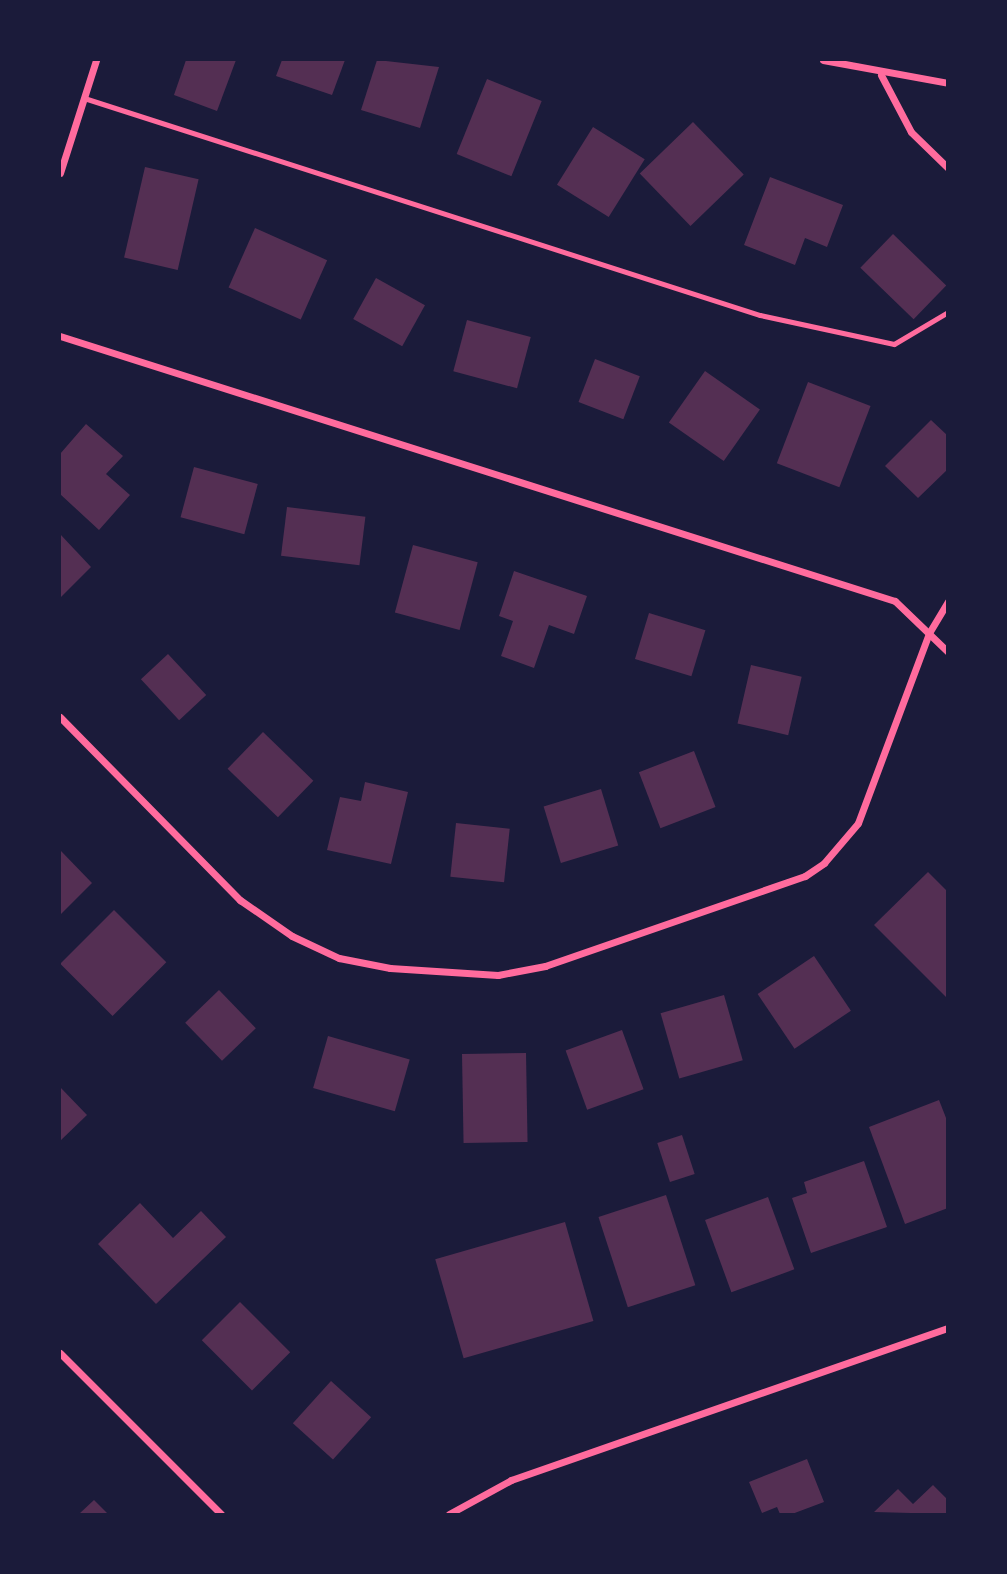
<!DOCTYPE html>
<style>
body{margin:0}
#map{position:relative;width:1007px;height:1574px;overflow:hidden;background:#1b1b3a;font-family:Merriweather,serif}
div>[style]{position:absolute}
.building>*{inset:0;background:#542f53;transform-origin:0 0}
.service>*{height:5px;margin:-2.5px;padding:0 2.5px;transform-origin:2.5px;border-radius:2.5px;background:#ff6b9d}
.minor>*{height:7px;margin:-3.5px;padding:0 3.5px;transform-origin:3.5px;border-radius:3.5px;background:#ff6b9d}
span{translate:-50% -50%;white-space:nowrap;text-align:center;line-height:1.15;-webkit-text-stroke:5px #1b1b3a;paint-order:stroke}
.frame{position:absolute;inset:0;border:61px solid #1b1b3a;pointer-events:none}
</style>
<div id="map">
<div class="building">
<div style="clip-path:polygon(186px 60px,236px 60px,217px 111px,174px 95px)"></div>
<div style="clip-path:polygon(282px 60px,345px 60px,332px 95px,276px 76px)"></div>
<div style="clip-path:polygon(377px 60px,439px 67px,420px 128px,361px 110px)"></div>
<div style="left:487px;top:79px;width:59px;height:81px;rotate:22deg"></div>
<div style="left:693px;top:122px;width:73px;height:74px;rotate:46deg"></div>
<div style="left:593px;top:127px;width:61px;height:68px;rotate:32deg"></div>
<div style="left:145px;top:167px;width:55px;height:93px;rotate:13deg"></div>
<div style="clip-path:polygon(770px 177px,843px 205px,827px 247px,805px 238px,795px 265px,744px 245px)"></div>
<div style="left:255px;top:228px;width:79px;height:65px;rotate:24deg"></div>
<div style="left:893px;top:234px;width:74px;height:47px;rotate:44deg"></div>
<div style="left:376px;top:278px;width:56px;height:47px;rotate:29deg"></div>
<div style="left:467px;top:320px;width:66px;height:53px;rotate:15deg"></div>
<div style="left:595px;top:359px;width:48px;height:46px;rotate:21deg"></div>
<div style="left:705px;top:371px;width:67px;height:63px;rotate:35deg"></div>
<div style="left:808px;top:382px;width:67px;height:87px;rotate:21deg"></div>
<div style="clip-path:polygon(931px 420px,948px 436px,948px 469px,918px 498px,885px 466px)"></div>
<div style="clip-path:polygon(86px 424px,123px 456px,106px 474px,130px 495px,99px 530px,60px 494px,60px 454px)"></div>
<div style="left:194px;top:467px;width:66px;height:52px;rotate:15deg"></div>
<div style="left:287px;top:507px;width:79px;height:49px;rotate:7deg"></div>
<div style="clip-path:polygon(60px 534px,91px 567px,60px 598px)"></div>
<div style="left:413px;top:545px;width:67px;height:70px;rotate:15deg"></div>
<div style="clip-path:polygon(514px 571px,587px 596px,574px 634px,549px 625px,534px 668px,501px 656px,513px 621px,499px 616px)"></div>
<div style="left:649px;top:613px;width:59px;height:48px;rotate:17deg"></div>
<div style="left:168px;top:654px;width:56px;height:37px;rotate:47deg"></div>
<div style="left:751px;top:665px;width:52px;height:60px;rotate:13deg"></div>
<div style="left:263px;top:732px;width:70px;height:51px;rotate:44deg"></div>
<div style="left:694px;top:751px;width:60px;height:59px;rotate:69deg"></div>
<div style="clip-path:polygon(365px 782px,408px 792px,391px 864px,327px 850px,340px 797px,361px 801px)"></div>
<div style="left:601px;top:789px;width:59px;height:60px;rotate:73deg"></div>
<div style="left:456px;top:823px;width:54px;height:54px;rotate:6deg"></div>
<div style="clip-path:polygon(60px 850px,92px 883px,60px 915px)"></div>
<div style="clip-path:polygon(928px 872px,948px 892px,948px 999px,874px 925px)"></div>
<div style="left:114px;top:910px;width:74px;height:76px;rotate:45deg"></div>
<div style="left:814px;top:956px;width:66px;height:68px;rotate:56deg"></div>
<div style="left:219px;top:990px;width:53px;height:47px;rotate:46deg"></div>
<div style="left:724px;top:995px;width:68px;height:66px;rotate:74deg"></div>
<div style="left:622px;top:1030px;width:63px;height:60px;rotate:70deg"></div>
<div style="left:328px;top:1036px;width:85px;height:54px;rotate:16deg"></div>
<div style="left:526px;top:1053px;width:89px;height:64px;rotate:89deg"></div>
<div style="clip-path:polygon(60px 1087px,87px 1115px,60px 1141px)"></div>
<div style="clip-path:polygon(939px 1100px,948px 1123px,948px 1208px,905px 1224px,869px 1127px)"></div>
<div style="left:682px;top:1135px;width:41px;height:26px;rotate:72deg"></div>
<div style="clip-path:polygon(864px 1161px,887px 1227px,811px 1253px,792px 1198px,807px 1193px,804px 1182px)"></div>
<div style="left:666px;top:1195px;width:95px;height:71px;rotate:72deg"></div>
<div style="left:768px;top:1197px;width:77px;height:67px;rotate:70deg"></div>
<div style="clip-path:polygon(140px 1203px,173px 1238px,201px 1211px,226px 1237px,156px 1304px,98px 1244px)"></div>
<div style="left:565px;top:1222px;width:103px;height:135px;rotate:74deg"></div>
<div style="left:240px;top:1302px;width:71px;height:54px;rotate:45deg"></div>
<div style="left:331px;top:1381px;width:54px;height:57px;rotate:42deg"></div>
<div style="clip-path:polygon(807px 1459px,824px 1502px,792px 1514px,780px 1514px,777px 1507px,762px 1513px,749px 1482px)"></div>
<div style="clip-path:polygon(933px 1485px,948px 1500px,948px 1514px,874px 1512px,898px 1489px,913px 1504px)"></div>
<div style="clip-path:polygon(94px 1500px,108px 1514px,79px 1514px)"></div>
</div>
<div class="service">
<div style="left:84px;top:98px;width:710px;rotate:17.8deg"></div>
<div style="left:760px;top:315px;width:137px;rotate:12.2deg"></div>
<div style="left:894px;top:344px;width:63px;rotate:-30.7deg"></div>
</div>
<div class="minor">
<div style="left:823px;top:60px;width:127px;rotate:10.4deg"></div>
<div style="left:881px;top:75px;width:64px;rotate:62.2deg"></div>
<div style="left:911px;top:132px;width:52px;rotate:44.2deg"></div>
<div style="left:60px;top:173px;width:119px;rotate:-72.3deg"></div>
<div style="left:60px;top:336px;width:876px;rotate:17.61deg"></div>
<div style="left:895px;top:601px;width:74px;rotate:43.9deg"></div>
<div style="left:60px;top:717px;width:257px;rotate:45.5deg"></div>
<div style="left:240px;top:900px;width:63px;rotate:34.7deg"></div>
<div style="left:292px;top:936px;width:52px;rotate:25.1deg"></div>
<div style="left:339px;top:958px;width:52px;rotate:11.1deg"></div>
<div style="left:390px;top:968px;width:108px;rotate:3.7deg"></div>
<div style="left:498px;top:975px;width:48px;rotate:-10.8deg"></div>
<div style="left:545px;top:966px;width:275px;rotate:-19.1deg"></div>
<div style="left:805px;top:876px;width:23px;rotate:-34deg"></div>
<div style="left:824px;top:863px;width:52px;rotate:-49.6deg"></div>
<div style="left:858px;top:823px;width:203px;rotate:-69.5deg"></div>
<div style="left:929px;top:633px;width:37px;rotate:-59deg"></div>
<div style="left:60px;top:1353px;width:228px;rotate:45deg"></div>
<div style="left:449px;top:1514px;width:71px;rotate:-28.7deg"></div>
<div style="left:511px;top:1480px;width:463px;rotate:-19.2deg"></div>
</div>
<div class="frame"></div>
</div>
